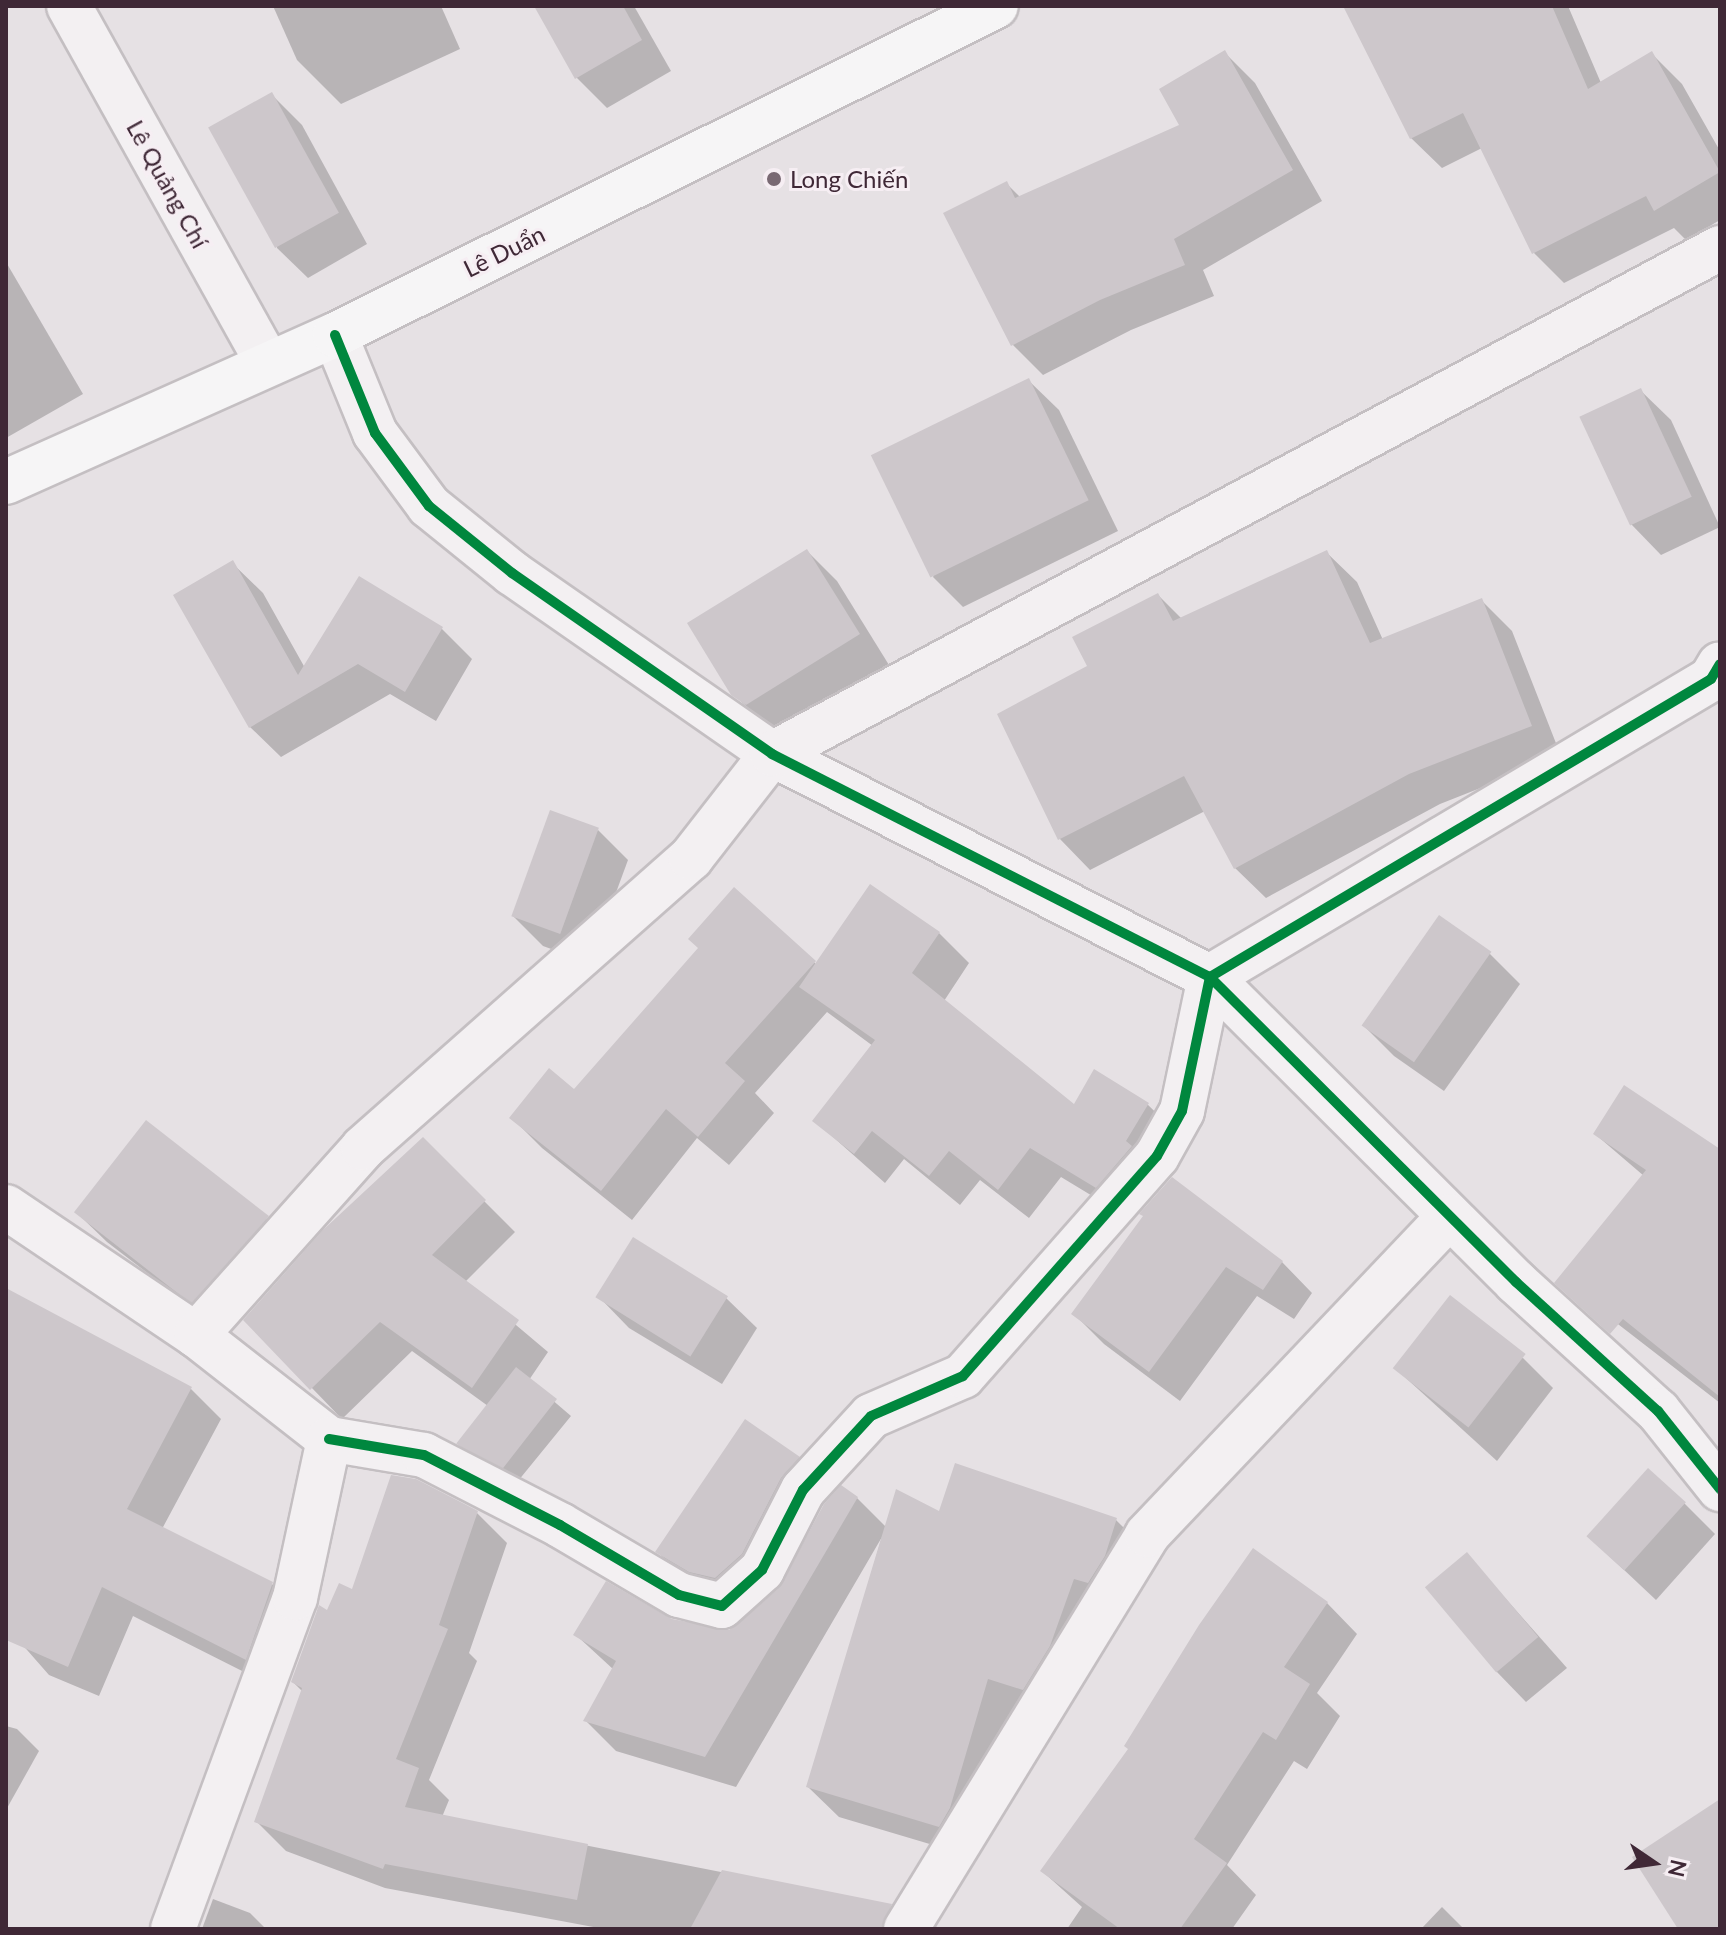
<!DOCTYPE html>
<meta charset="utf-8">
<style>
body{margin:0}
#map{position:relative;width:1726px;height:1935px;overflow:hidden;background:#e6e1e4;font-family:Lato,sans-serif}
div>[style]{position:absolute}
.shadow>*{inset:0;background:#0003}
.building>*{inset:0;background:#cdc7cb;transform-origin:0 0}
.roads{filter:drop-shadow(2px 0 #c4bfc2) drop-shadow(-2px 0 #c4bfc2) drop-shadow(0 2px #c4bfc2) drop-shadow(0 -2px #c4bfc2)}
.minor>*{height:44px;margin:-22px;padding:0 22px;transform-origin:22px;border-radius:22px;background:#f3f0f2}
.major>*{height:44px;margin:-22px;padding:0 22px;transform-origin:22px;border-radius:22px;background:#f6f5f6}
.cycleway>*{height:10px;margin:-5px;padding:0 5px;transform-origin:5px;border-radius:5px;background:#00873e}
.dots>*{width:22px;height:22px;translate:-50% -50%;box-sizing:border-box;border:4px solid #f6eef3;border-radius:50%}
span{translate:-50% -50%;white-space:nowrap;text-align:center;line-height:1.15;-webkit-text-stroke:6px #f6eef3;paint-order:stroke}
.poi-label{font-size:24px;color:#3f2836}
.left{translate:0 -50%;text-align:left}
.street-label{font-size:24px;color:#3f2836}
.frame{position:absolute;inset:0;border:8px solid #3f2836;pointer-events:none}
.north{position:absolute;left:1614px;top:1823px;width:80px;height:80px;-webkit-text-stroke:6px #f6eef3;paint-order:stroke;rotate:103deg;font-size:22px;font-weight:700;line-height:32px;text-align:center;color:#3f2836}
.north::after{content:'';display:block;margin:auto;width:28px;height:36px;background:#3f2836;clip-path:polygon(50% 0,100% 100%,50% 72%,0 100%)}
</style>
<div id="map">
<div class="shadow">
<div style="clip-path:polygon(273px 6px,441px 6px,460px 49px,341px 104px,297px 60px)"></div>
<div style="clip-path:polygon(536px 6px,634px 6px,671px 71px,607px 108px,577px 78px)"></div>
<div style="clip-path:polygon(1346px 6px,1568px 6px,1601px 83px,1652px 54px,1682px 84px,1720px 151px,1720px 220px,1686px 240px,1674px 228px,1564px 283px,1534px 253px,1482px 148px,1442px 168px,1411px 138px)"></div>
<div style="clip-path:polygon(1225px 53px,1255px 83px,1322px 201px,1203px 270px,1214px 296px,1131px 330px,1043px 375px,1013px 345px,1006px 183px,1020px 197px,1182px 126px)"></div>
<div style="clip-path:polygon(272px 95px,302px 125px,367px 244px,308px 278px,277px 248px)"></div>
<div style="clip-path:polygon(6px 262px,83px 394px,6px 438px)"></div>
<div style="clip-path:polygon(1028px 380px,1059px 410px,1118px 531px,963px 607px,933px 577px)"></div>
<div style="clip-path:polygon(1640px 390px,1671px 420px,1720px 527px,1661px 555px,1631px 524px,1582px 418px)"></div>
<div style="clip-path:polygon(807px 551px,837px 581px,889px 665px,778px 735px,733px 694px)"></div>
<div style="clip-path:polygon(1326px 552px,1357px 582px,1383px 640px,1481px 600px,1512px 631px,1561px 756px,1440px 804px,1266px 898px,1235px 868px,1205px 811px,1090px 870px,1060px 839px,1000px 715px,1089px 667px,1158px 595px,1182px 619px)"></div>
<div style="clip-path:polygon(232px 563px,263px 593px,305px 668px,359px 579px,442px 629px,472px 659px,436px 721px,390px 694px,281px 757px,250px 727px)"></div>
<div style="clip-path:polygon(598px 830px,628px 860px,590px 963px,543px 946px,513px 916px)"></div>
<div style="clip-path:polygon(734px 890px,817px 965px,939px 933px,969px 963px,944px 1001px,1074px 1107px,1147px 1104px,1178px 1134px,1127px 1217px,1061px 1177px,1029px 1218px,980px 1180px,960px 1205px,904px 1159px,885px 1183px,815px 1121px,873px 1046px,827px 1012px,755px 1093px,774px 1113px,729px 1165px,697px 1138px,632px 1220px,542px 1148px,512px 1118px,574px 1092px,700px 949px)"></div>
<div style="clip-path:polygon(1439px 917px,1490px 954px,1520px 984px,1444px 1091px,1394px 1056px,1364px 1026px)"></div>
<div style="clip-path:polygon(1595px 1134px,1720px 1151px,1720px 1403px,1592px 1304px,1644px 1176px)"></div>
<div style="clip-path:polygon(423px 1140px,515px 1232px,465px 1282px,548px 1352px,529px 1380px,571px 1416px,518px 1481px,473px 1458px,458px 1443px,488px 1406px,412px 1351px,342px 1419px,246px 1320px)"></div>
<div style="clip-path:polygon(76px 1212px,266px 1219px,297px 1249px,223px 1331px,107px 1242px)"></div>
<div style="clip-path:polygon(1145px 1217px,1282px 1262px,1312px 1293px,1294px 1319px,1257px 1296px,1180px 1401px,1104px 1344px,1074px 1314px)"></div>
<div style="clip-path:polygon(6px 1292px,191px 1389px,221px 1419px,162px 1529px,272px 1584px,302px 1615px,276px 1688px,133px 1616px,99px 1696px,49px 1675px,6px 1626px)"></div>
<div style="clip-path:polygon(599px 1297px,726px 1298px,757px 1328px,722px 1384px,629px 1328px)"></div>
<div style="clip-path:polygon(1523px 1358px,1553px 1388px,1497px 1461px,1396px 1369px)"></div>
<div style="clip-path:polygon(799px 1458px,829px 1488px,772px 1585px,687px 1582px,657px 1551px)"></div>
<div style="clip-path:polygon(857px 1498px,887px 1528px,940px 1514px,1116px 1520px,1146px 1550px,970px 1856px,839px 1817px,808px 1787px,882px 1537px,736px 1787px,616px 1751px,586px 1721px,614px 1670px,576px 1635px,672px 1621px,729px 1632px,781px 1589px)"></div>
<div style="clip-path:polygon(1684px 1503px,1715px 1534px,1656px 1600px,1589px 1537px)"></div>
<div style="clip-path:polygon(476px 1512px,507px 1543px,469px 1653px,477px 1661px,429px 1780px,449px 1800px,442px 1817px,838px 1895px,866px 1929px,604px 1929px,385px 1888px,286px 1851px,256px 1821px,302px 1691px,293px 1682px,328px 1612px)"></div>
<div style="clip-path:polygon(1467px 1555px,1567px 1668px,1526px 1702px,1496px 1671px)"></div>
<div style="clip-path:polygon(1327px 1603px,1357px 1634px,1317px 1693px,1340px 1716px,1307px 1769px,1294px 1761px,1227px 1865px,1256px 1895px,1232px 1929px,1067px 1929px,1082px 1907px,1042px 1871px)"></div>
<div style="clip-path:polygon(6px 1726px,17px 1729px,39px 1751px,6px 1810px)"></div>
<div style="clip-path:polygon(213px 1899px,250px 1913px,266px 1929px,202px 1929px)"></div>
<div style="clip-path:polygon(1442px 1907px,1464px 1929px,1421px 1929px)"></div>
</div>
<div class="building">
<div style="clip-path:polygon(534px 6px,623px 6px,642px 40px,575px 79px)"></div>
<div style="clip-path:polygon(1343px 6px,1552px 6px,1588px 89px,1652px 51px,1720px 172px,1654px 211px,1646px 196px,1532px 254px,1463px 113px,1410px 139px)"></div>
<div style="clip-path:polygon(1225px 50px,1293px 170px,1174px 239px,1185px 265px,1100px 300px,1011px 346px,943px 213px,1007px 181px,1015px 198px,1179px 125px,1159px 89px)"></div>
<div style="left:272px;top:92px;width:138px;height:73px;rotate:61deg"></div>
<div style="left:1029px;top:378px;width:136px;height:176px;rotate:64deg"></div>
<div style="left:1641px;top:388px;width:120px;height:68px;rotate:65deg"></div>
<div style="clip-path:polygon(807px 549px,860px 634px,746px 705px,731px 695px,687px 623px)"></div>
<div style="clip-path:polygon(1327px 550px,1370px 643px,1482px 598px,1532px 726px,1409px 774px,1234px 869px,1184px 776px,1058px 840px,997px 714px,1087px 666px,1072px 637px,1158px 593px,1173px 621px)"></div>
<div style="clip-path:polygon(233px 560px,298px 675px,359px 576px,443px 627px,405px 692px,358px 664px,249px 728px,173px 595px)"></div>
<div style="left:550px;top:810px;width:52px;height:113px;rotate:20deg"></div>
<div style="clip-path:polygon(870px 884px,940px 932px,912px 973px,1074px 1104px,1094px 1069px,1149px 1103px,1126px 1141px,1132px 1146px,1096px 1188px,1030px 1148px,998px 1190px,949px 1151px,929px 1176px,872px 1131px,854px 1154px,812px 1121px,875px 1040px,799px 987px)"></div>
<div style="clip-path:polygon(734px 887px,816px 961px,725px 1063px,745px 1081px,698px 1137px,666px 1109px,601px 1191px,509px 1118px,549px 1068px,574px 1089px,698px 948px,688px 939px)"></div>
<div style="left:1439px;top:915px;width:64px;height:135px;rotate:35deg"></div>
<div style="clip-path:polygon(1624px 1085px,1720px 1149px,1720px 1397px,1623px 1319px,1610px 1334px,1554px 1283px,1646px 1170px,1593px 1134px)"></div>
<div style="left:146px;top:1120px;width:156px;height:117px;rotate:38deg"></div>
<div style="clip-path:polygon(423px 1137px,486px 1200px,432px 1255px,519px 1320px,472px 1388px,380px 1322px,310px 1390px,243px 1320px,323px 1230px)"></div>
<div style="clip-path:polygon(1172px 1177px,1283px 1261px,1263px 1290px,1226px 1267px,1149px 1372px,1071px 1314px,1143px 1216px,1139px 1214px)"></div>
<div style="left:633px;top:1237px;width:112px;height:71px;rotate:32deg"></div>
<div style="clip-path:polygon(6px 1288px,192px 1387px,127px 1509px,273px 1582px,246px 1660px,102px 1587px,68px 1667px,6px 1640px)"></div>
<div style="left:1450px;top:1295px;width:96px;height:93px;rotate:38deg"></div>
<div style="left:516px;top:1367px;width:52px;height:97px;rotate:38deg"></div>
<div style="clip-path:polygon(745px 1419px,800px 1457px,781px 1478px,742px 1554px,715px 1578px,689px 1572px,655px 1552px)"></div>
<div style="clip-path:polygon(955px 1463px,1117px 1518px,1105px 1556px,1088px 1583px,1074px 1579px,1050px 1646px,1023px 1690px,988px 1679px,950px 1808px,939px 1827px,806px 1787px,896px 1489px,939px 1511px)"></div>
<div style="left:1648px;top:1468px;width:51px;height:92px;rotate:42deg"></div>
<div style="clip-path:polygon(391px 1475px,416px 1479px,478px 1511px,439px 1625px,448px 1629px,396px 1759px,419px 1768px,405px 1807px,588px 1844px,577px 1900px,385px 1864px,383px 1869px,254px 1822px,302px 1688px,291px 1682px,319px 1605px,327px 1610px,339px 1583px,352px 1589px)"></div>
<div style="clip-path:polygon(841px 1485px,858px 1497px,705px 1757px,583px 1721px,616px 1661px,573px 1635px,606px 1581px,672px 1619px,729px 1630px,779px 1588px,824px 1504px)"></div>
<div style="clip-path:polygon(1253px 1548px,1328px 1602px,1284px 1667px,1310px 1684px,1276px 1740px,1263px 1732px,1194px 1839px,1227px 1863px,1180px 1929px,1120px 1929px,1040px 1871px,1128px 1749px,1124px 1746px,1199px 1625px)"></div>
<div style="left:1467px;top:1552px;width:111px;height:55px;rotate:50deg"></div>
<div style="clip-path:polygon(1720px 1799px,1720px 1929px,1678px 1929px,1632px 1857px)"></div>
<div style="clip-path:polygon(722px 1870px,892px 1904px,881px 1929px,690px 1929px)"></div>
</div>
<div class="roads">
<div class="minor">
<div style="left:69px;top:6px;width:409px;rotate:60.9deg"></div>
<div style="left:335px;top:335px;width:106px;rotate:67.8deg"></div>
<div style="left:375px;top:433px;width:91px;rotate:53.5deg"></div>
<div style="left:429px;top:506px;width:107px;rotate:38.9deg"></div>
<div style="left:512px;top:573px;width:317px;rotate:34.8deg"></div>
<div style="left:772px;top:754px;width:492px;rotate:27deg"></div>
<div style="left:1210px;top:977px;width:432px;rotate:44.9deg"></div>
<div style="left:1516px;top:1282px;width:192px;rotate:42.3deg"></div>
<div style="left:1658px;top:1411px;width:100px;rotate:51.5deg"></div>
<div style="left:6px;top:1207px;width:229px;rotate:34deg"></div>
<div style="left:196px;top:1335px;width:169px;rotate:38deg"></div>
<div style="left:329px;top:1439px;width:96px;rotate:9.6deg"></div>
<div style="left:424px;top:1455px;width:153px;rotate:27.2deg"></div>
<div style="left:560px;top:1525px;width:138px;rotate:30.5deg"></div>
<div style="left:679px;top:1595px;width:44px;rotate:14.3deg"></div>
<div style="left:722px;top:1606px;width:54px;rotate:-42deg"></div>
<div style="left:762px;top:1570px;width:90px;rotate:-62.9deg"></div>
<div style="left:803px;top:1490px;width:100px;rotate:-47.4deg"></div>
<div style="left:871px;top:1416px;width:100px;rotate:-23.5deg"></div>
<div style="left:963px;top:1376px;width:293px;rotate:-48.6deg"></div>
<div style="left:1157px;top:1156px;width:51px;rotate:-60.9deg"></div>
<div style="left:1182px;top:1111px;width:137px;rotate:-78.2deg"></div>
<div style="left:1210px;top:977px;width:583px;rotate:-30.74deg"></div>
<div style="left:1711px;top:679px;width:17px;rotate:-59deg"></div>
<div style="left:196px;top:1335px;width:251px;rotate:-48.2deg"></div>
<div style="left:363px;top:1148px;width:438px;rotate:-41.5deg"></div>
<div style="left:691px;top:858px;width:132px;rotate:-52.1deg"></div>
<div style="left:772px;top:754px;width:1075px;rotate:-28.09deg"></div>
<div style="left:173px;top:1929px;width:353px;rotate:-69.8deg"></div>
<div style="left:295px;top:1598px;width:163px;rotate:-77.9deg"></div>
<div style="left:906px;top:1929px;width:462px;rotate:-58.5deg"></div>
<div style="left:1147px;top:1535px;width:439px;rotate:-46.5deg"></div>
</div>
<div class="major">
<div style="left:6px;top:482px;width:360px;rotate:-24.1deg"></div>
<div style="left:335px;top:335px;width:738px;rotate:-26.46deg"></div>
</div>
</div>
<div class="cycleway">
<div style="left:335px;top:335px;width:106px;rotate:67.8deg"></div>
<div style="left:375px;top:433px;width:91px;rotate:53.5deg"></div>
<div style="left:429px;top:506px;width:107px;rotate:38.9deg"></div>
<div style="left:512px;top:573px;width:317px;rotate:34.8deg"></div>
<div style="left:772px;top:754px;width:492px;rotate:27deg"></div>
<div style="left:1210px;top:977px;width:432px;rotate:44.9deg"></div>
<div style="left:1516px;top:1282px;width:192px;rotate:42.3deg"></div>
<div style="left:1658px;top:1411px;width:100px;rotate:51.5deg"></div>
<div style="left:329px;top:1439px;width:96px;rotate:9.6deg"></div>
<div style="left:424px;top:1455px;width:153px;rotate:27.2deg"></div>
<div style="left:560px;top:1525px;width:138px;rotate:30.5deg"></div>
<div style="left:679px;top:1595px;width:44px;rotate:14.3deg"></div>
<div style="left:722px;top:1606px;width:54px;rotate:-42deg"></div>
<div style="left:762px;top:1570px;width:90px;rotate:-62.9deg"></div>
<div style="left:803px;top:1490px;width:100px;rotate:-47.4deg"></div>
<div style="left:871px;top:1416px;width:100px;rotate:-23.5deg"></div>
<div style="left:963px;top:1376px;width:293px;rotate:-48.6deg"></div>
<div style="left:1157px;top:1156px;width:51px;rotate:-60.9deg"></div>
<div style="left:1182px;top:1111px;width:137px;rotate:-78.2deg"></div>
<div style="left:1210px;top:977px;width:583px;rotate:-30.74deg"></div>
<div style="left:1711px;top:679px;width:17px;rotate:-59deg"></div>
</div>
<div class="dots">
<div style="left:774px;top:179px;background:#796973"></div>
</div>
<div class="poi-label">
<span class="left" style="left:790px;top:179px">Long Chiến</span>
</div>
<div class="street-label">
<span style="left:168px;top:184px;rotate:61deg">Lê Quảng Chí</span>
<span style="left:504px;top:251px;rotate:-26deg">Lê Duẩn</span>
</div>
<div class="frame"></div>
<div class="north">N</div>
</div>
